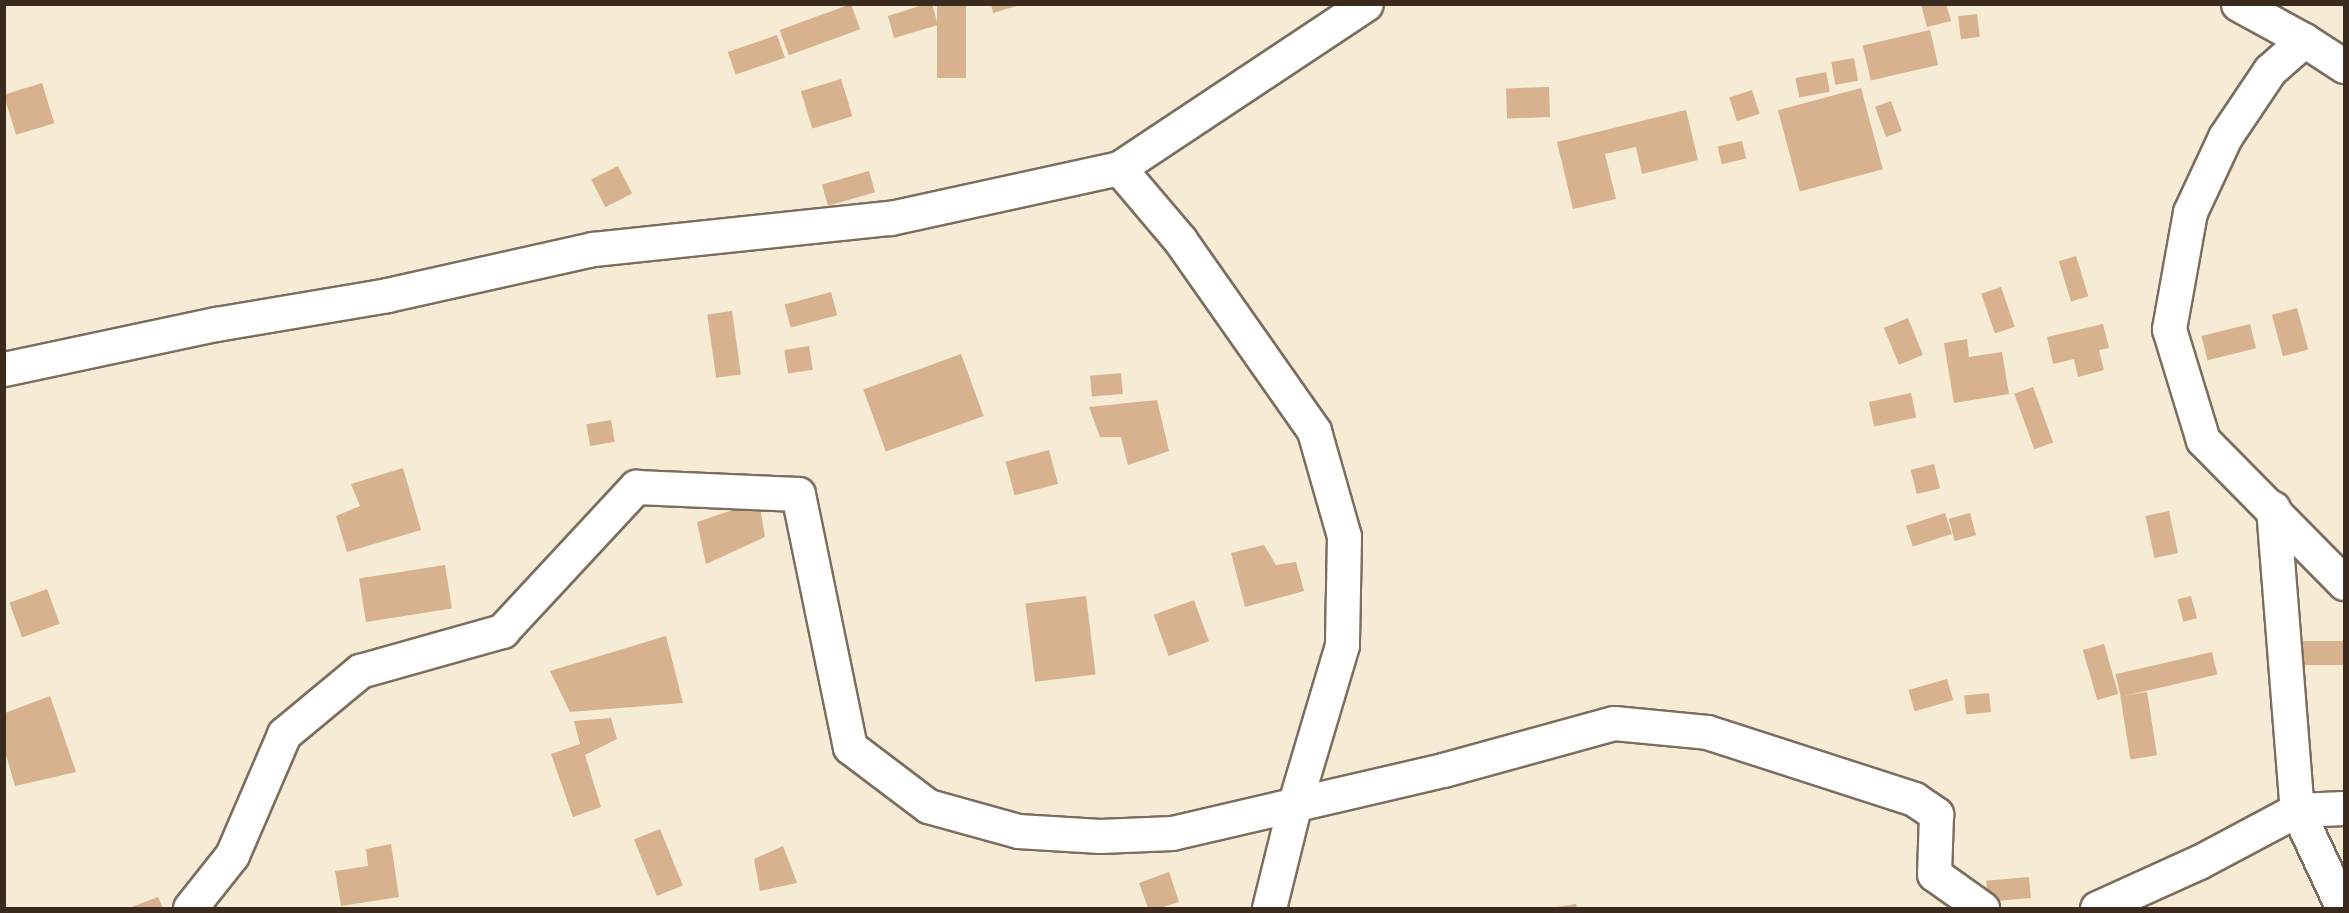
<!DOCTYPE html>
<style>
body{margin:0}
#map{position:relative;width:2349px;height:913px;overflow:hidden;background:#f6ebd5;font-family:Dekko,sans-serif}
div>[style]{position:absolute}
.building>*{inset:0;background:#d8b18e;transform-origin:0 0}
.roads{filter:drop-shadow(2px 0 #7c6e5e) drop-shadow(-2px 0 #7c6e5e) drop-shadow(0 2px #7c6e5e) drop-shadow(0 -2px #7c6e5e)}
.street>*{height:33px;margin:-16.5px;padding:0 16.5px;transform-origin:16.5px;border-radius:16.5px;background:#fff}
span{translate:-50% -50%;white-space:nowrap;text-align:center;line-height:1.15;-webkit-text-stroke:6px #fbf7ec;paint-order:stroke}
.frame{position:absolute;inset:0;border:6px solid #3b2a1e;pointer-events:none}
</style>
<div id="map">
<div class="building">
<div style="left:851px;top:4px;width:27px;height:76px;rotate:70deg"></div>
<div style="clip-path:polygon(926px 4px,932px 4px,938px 25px,894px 38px,888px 16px)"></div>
<div style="left:937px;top:4px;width:29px;height:74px"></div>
<div style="clip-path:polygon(991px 4px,1020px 4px,1020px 5px,993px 13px)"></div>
<div style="clip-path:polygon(1921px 4px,1946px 4px,1951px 21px,1927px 27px)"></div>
<div style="left:1977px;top:14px;width:23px;height:19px;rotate:83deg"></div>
<div style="left:1930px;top:30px;width:36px;height:69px;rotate:77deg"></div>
<div style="left:777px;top:35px;width:24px;height:52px;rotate:71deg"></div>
<div style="left:1854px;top:58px;width:23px;height:23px;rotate:80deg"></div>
<div style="left:1826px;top:72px;width:20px;height:31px;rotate:79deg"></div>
<div style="left:841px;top:79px;width:39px;height:42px;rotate:73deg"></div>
<div style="left:42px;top:83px;width:42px;height:40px;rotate:73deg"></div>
<div style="left:1549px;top:87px;width:30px;height:43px;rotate:88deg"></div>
<div style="left:1861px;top:88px;width:84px;height:86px;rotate:75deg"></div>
<div style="left:1752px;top:90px;width:25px;height:24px;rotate:72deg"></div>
<div style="left:1891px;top:101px;width:32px;height:17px;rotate:70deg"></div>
<div style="clip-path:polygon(1686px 110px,1698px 160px,1642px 174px,1636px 147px,1605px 154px,1616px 199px,1573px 209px,1557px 142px)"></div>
<div style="left:1742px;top:141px;width:18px;height:25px;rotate:77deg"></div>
<div style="left:618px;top:166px;width:31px;height:30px;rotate:63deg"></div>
<div style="left:869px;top:171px;width:22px;height:49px;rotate:74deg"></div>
<div style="left:2076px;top:256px;width:42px;height:18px;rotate:73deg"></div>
<div style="left:2001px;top:287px;width:42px;height:21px;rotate:71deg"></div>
<div style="left:831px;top:292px;width:24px;height:48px;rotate:75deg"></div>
<div style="left:2297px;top:308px;width:43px;height:26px;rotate:75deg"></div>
<div style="left:732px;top:311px;width:64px;height:25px;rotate:82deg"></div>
<div style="left:1908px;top:318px;width:40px;height:26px;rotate:68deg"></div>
<div style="clip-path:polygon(2103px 324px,2109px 348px,2099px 350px,2104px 370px,2078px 377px,2074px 359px,2053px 364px,2047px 337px)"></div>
<div style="left:2250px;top:324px;width:25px;height:50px;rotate:76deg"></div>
<div style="clip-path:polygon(1967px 339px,1969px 357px,2002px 352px,2009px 394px,1954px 403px,1944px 343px)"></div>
<div style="left:809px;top:346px;width:24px;height:25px;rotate:81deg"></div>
<div style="left:961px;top:354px;width:66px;height:104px;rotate:70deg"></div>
<div style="left:1121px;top:373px;width:21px;height:31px;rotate:85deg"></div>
<div style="left:2033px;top:387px;width:59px;height:20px;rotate:70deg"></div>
<div style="left:1911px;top:393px;width:25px;height:43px;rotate:78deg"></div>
<div style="clip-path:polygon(1157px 400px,1169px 451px,1128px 465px,1121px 437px,1100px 437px,1089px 407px)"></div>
<div style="left:611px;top:420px;width:22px;height:25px;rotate:80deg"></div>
<div style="left:1049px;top:450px;width:35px;height:45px;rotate:75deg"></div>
<div style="left:1934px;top:464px;width:25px;height:24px;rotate:76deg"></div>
<div style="clip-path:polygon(403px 468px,421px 530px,347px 552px,336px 516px,360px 506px,351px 484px)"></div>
<div style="clip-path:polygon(759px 501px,765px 537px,706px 564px,697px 522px)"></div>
<div style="left:2169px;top:511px;width:43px;height:24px;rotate:78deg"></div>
<div style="left:1945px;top:513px;width:22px;height:41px;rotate:72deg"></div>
<div style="left:1970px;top:513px;width:23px;height:22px;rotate:75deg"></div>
<div style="clip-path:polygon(1264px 545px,1276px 565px,1296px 562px,1304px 591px,1245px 607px,1231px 553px)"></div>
<div style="left:445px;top:565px;width:44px;height:87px;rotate:81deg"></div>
<div style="left:47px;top:589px;width:37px;height:40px;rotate:70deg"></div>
<div style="left:1086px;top:596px;width:79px;height:61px;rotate:83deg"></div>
<div style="left:2191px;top:596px;width:23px;height:14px;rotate:75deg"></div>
<div style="left:1194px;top:600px;width:44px;height:43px;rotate:70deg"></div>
<div style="clip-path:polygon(666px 636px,683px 703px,570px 712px,550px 671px)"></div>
<div style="left:2344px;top:641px;width:24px;height:43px;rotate:90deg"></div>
<div style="left:2104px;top:644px;width:52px;height:22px;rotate:74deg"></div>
<div style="left:2212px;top:652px;width:23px;height:99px;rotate:77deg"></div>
<div style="left:1947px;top:679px;width:22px;height:40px;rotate:74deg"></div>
<div style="left:2147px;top:692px;width:64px;height:27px;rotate:81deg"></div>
<div style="left:1989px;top:693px;width:19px;height:25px;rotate:84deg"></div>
<div style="clip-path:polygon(50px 696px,76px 772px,15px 786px,5px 751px,5px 713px)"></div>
<div style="clip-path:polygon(611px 718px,617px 739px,585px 755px,601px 807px,573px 817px,551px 754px,580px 744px,574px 721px)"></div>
<div style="left:660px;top:829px;width:61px;height:28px;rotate:68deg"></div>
<div style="clip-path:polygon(391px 844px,399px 897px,341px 906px,335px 871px,368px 866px,366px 849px)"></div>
<div style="clip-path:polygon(783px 846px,797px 883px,760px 891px,754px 859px)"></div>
<div style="clip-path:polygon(1169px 872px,1179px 902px,1160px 908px,1148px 908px,1139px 883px)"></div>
<div style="left:2029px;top:877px;width:21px;height:43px;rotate:85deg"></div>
<div style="clip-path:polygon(158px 897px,163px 908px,129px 908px)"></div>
<div style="clip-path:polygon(1576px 904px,1577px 908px,1557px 908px,1557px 907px)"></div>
</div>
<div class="roads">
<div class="street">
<div style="left:2238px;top:4px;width:75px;rotate:28.6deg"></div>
<div style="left:2304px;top:40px;width:48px;rotate:33deg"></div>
<div style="left:2304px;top:40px;width:45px;rotate:138.6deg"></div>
<div style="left:2270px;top:70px;width:81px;rotate:123.9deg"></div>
<div style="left:2225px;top:137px;width:83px;rotate:115deg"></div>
<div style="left:2190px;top:212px;width:119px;rotate:100.2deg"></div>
<div style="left:2169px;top:329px;width:116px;rotate:73deg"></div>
<div style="left:2203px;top:440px;width:201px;rotate:45.4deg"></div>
<div style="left:1119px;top:168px;width:94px;rotate:49.7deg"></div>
<div style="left:1180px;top:240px;width:233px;rotate:54.9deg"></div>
<div style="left:1314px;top:431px;width:109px;rotate:74.1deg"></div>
<div style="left:1344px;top:536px;width:109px;rotate:91.1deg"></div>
<div style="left:1342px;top:645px;width:165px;rotate:106.6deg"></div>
<div style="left:1295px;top:803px;width:108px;rotate:103.9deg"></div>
<div style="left:4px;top:369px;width:217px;rotate:-12deg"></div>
<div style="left:216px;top:324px;width:173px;rotate:-9.6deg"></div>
<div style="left:387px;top:295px;width:211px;rotate:-12.6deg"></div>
<div style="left:593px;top:249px;width:299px;rotate:-6deg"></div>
<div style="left:890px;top:218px;width:234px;rotate:-12.3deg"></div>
<div style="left:1119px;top:168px;width:296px;rotate:-33.6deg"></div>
<div style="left:2273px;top:508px;width:303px;rotate:85.5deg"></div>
<div style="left:2297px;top:810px;width:108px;rotate:64.9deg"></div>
<div style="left:190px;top:908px;width:68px;rotate:-51.6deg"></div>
<div style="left:232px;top:855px;width:132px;rotate:-66.7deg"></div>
<div style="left:284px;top:734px;width:99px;rotate:-39.7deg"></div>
<div style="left:360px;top:671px;width:148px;rotate:-15.7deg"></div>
<div style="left:502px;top:631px;width:197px;rotate:-47.1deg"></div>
<div style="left:636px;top:487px;width:162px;rotate:2.5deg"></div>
<div style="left:798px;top:494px;width:258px;rotate:78.4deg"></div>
<div style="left:850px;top:747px;width:98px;rotate:37.1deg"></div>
<div style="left:928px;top:806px;width:93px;rotate:15.5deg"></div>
<div style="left:1018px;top:831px;width:82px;rotate:3.5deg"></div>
<div style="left:1100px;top:836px;width:72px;rotate:-2.4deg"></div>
<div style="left:1172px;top:833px;width:278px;rotate:-13.1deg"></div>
<div style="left:1443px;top:770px;width:177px;rotate:-15.4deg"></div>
<div style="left:1614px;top:723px;width:93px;rotate:5.5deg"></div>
<div style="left:1707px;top:732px;width:218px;rotate:17.9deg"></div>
<div style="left:1914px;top:799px;width:27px;rotate:34deg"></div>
<div style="left:1936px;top:814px;width:60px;rotate:91.9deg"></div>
<div style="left:1934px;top:874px;width:59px;rotate:35.3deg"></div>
<div style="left:2097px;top:908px;width:112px;rotate:-24.3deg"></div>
<div style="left:2199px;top:862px;width:111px;rotate:-28deg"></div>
<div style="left:2297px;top:810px;width:47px;rotate:-2.4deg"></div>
</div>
</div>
<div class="frame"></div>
</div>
